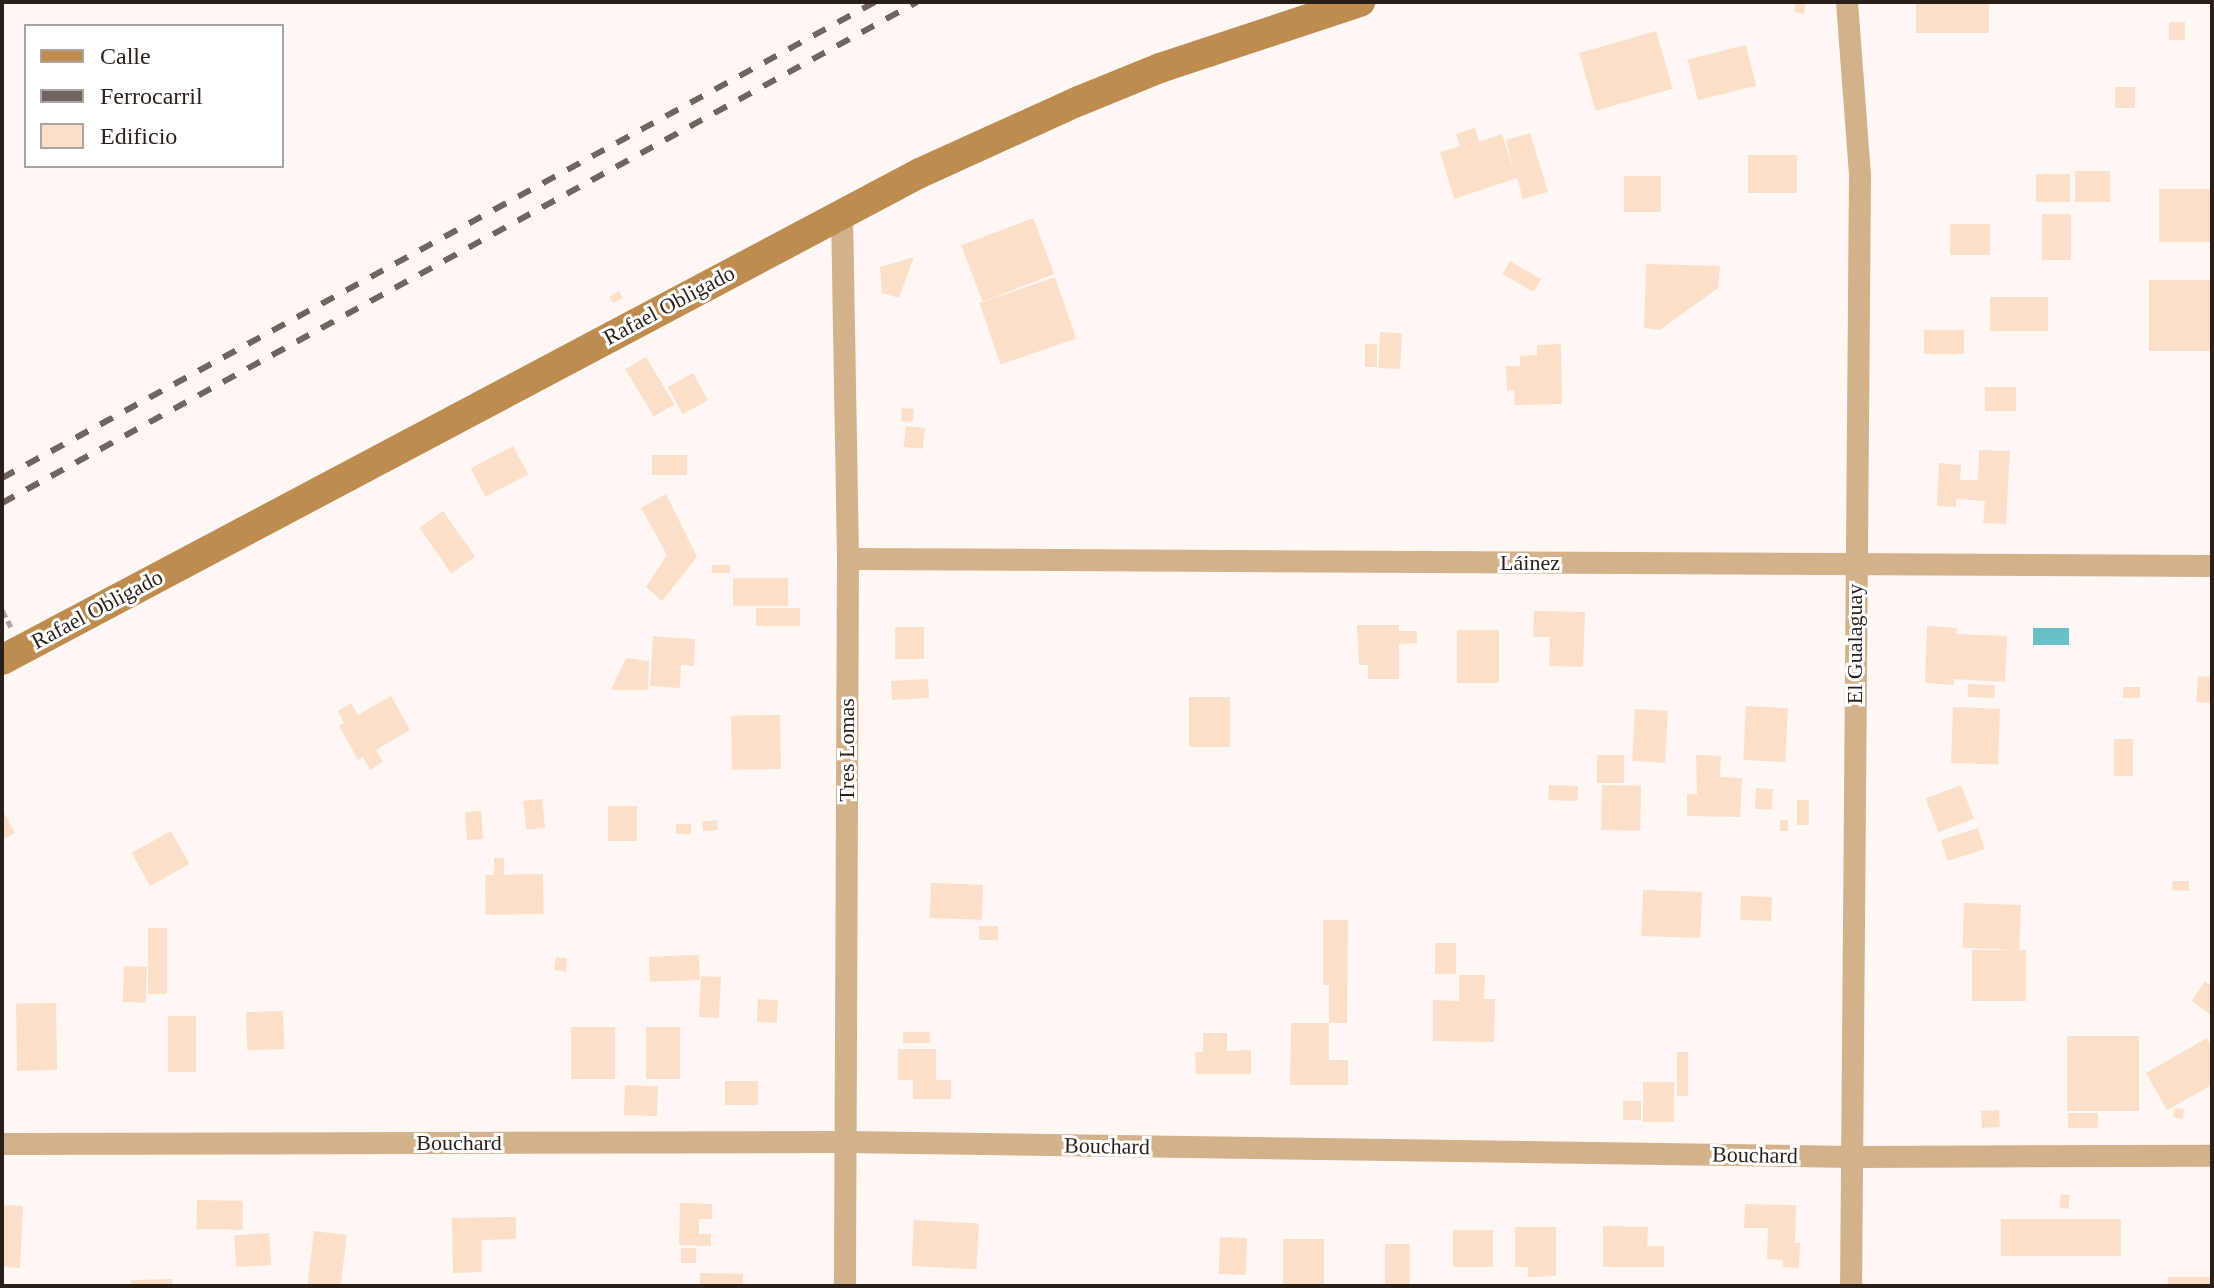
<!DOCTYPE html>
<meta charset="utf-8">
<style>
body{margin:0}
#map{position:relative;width:2214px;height:1288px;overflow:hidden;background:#fff7f4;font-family:"Times New Roman",serif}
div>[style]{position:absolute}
.water>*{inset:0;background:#67c0c6;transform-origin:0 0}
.building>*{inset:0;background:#fcdfc8;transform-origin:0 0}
.path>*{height:5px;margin-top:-2.5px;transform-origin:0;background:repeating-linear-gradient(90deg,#aea4a0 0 8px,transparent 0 12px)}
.street>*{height:22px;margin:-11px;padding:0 11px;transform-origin:11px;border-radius:11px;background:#d3b18a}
.secondary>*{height:30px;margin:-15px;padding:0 15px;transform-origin:15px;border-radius:15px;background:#bf8c4f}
.rail>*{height:6px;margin-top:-3px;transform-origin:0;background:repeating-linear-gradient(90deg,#6f645f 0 14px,transparent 0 28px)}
span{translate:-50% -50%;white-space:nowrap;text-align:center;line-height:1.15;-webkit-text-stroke:6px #fff;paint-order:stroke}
.street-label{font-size:22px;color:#2a1e18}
.frame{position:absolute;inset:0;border:4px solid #2a1e18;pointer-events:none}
.legend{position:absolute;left:24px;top:24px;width:260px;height:144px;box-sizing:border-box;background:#fff;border:2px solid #aaa5a3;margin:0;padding:10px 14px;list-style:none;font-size:24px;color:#2a1e18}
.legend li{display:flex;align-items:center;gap:16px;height:40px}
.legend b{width:40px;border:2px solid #aaa5a3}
</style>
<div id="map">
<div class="water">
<div style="left:2069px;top:628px;width:17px;height:36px;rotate:90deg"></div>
</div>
<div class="building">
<div style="clip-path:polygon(1796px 2px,1806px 2px,1804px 14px,1794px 12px)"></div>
<div style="left:1916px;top:2px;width:73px;height:31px"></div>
<div style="left:2169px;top:22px;width:16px;height:18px"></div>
<div style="left:1656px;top:31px;width:60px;height:80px;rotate:74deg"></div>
<div style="left:1746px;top:45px;width:42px;height:60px;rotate:76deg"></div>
<div style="left:2115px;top:87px;width:20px;height:21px"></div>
<div style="clip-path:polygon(1475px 128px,1479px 142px,1502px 134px,1514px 172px,1506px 140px,1530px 133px,1548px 192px,1523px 199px,1517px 178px,1454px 199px,1440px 152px,1460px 146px,1456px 134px)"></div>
<div style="left:1748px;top:155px;width:49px;height:38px"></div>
<div style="left:2075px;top:171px;width:35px;height:31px"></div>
<div style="left:2036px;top:174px;width:34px;height:28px"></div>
<div style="left:1624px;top:176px;width:37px;height:36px"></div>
<div style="left:2159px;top:189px;width:53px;height:53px"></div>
<div style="left:2042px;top:214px;width:29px;height:46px"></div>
<div style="left:1033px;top:218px;width:60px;height:77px;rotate:69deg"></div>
<div style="left:1950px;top:224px;width:40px;height:31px"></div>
<div style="clip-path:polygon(914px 257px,899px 298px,882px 293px,880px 267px)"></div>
<div style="left:1510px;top:261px;width:36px;height:15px;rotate:30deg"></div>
<div style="clip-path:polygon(1646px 264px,1720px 266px,1718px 288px,1660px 330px,1644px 328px)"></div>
<div style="left:1055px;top:277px;width:65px;height:80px;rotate:71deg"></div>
<div style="left:2149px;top:280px;width:63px;height:71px"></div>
<div style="left:619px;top:291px;width:8px;height:11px;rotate:60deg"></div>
<div style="left:1990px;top:297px;width:58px;height:34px"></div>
<div style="left:1924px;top:330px;width:40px;height:24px"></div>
<div style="left:1380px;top:332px;width:22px;height:36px;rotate:3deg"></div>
<div style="left:1365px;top:344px;width:12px;height:23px"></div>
<div style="clip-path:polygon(1561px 344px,1562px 404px,1515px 405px,1514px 390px,1507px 391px,1506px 366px,1520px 366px,1520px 356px,1537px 355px,1537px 345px)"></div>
<div style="left:646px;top:357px;width:55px;height:24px;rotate:59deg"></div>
<div style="left:693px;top:373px;width:31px;height:29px;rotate:61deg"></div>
<div style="left:1985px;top:387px;width:31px;height:24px"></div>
<div style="left:902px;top:408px;width:12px;height:13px;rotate:5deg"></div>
<div style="left:906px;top:426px;width:19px;height:21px;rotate:6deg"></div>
<div style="left:513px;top:446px;width:32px;height:48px;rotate:62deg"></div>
<div style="clip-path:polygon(1979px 450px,2010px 451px,2006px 524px,1983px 523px,1985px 501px,1956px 499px,1956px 507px,1937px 506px,1939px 463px,1961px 465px,1960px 480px,1978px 480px)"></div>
<div style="left:687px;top:455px;width:20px;height:35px;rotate:90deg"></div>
<div style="clip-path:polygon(666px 494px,697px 557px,662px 601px,646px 587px,667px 555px,641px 508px)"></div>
<div style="left:443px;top:511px;width:56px;height:29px;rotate:55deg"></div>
<div style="left:712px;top:565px;width:18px;height:8px"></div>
<div style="left:733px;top:578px;width:55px;height:28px"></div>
<div style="left:756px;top:608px;width:44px;height:18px"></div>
<div style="clip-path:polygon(1534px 611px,1585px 612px,1583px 667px,1549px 666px,1550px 637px,1533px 637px)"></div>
<div style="clip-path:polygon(1357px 625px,1399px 625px,1399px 631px,1417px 631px,1417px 643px,1399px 644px,1399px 679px,1368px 679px,1368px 665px,1359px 665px)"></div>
<div style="clip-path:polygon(1927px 626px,1957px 628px,1956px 634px,2007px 636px,2005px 682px,1954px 679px,1954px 685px,1925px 683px)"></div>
<div style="left:895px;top:627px;width:29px;height:32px"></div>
<div style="left:1457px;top:630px;width:42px;height:53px"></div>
<div style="clip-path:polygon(653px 636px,695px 639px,694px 666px,681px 665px,680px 688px,650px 686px)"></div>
<div style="clip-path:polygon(626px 658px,649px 661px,648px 690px,611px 690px)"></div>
<div style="left:2198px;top:676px;width:14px;height:26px;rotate:4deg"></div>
<div style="left:928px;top:679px;width:19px;height:37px;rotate:87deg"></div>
<div style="left:1968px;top:684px;width:27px;height:13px;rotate:2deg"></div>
<div style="left:2123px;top:687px;width:17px;height:11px"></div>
<div style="clip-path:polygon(391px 696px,410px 730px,376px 750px,383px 762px,370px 770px,363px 757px,358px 760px,339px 726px,344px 723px,338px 711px,351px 703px,358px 715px)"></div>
<div style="left:1189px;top:697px;width:41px;height:50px"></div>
<div style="left:1746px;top:706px;width:42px;height:54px;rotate:3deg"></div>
<div style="left:1953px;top:707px;width:47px;height:56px;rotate:2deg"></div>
<div style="left:1635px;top:709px;width:33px;height:52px;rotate:3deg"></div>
<div style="left:780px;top:715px;width:54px;height:49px;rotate:89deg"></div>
<div style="left:2114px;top:739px;width:19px;height:37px"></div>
<div style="left:1597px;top:755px;width:27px;height:28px"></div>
<div style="clip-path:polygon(1696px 755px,1721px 756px,1720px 777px,1742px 778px,1740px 817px,1687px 816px,1687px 794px,1697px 794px)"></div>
<div style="left:1549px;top:785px;width:29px;height:15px;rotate:2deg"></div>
<div style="left:1602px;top:785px;width:39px;height:45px;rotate:1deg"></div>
<div style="left:1961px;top:785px;width:36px;height:38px;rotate:69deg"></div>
<div style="left:1756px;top:788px;width:17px;height:21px;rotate:3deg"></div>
<div style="left:542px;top:799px;width:29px;height:19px;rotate:84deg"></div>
<div style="left:1797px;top:800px;width:12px;height:25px"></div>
<div style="left:608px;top:806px;width:29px;height:35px"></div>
<div style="left:481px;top:811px;width:28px;height:16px;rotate:86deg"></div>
<div style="clip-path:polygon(5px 814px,15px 833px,2px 840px,2px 816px)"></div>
<div style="left:717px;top:820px;width:10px;height:15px;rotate:84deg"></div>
<div style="left:1780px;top:820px;width:8px;height:11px"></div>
<div style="left:691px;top:824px;width:10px;height:15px;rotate:90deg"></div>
<div style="left:1978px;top:828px;width:22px;height:39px;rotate:72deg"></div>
<div style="left:171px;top:831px;width:38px;height:45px;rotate:61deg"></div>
<div style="left:494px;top:858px;width:10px;height:17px"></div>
<div style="left:543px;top:874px;width:40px;height:58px;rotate:89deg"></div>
<div style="clip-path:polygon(2173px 881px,2189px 881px,2189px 891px,2172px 890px)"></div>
<div style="left:931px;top:883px;width:52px;height:35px;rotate:2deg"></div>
<div style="left:1643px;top:890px;width:59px;height:46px;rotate:2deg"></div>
<div style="left:1741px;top:896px;width:31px;height:24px;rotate:2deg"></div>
<div style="left:1964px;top:903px;width:57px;height:45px;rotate:2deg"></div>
<div style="clip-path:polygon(1323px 920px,1348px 920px,1347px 1023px,1329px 1023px,1329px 985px,1323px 985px)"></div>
<div style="left:979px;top:926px;width:19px;height:14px"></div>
<div style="left:148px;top:928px;width:19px;height:66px"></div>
<div style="left:1435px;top:943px;width:21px;height:31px"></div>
<div style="left:2026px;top:950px;width:51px;height:54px;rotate:90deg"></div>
<div style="left:699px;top:955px;width:25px;height:50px;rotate:88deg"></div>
<div style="clip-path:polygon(556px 957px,567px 958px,566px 972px,554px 970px)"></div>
<div style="left:124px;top:966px;width:23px;height:36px;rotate:2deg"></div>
<div style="clip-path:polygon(1459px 975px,1485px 975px,1484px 999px,1495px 999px,1494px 1042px,1433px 1041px,1433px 1000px,1459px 1001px)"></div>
<div style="left:701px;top:976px;width:20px;height:41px;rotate:3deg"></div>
<div style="clip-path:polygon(2205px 981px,2212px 987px,2212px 1016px,2192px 1001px)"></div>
<div style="left:758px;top:999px;width:20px;height:23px;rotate:3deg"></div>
<div style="left:56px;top:1003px;width:67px;height:40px;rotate:89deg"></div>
<div style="left:283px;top:1011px;width:38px;height:37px;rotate:88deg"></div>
<div style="left:168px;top:1016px;width:28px;height:56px"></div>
<div style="clip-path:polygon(1291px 1023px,1329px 1023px,1329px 1060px,1348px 1060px,1348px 1085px,1290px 1085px)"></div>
<div style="left:571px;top:1027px;width:44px;height:52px"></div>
<div style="left:646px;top:1027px;width:34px;height:52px"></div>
<div style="left:903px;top:1032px;width:27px;height:11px"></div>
<div style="clip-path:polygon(1203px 1033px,1227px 1033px,1227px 1051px,1251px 1050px,1251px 1074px,1196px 1074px,1195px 1052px,1203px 1052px)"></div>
<div style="left:2139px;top:1036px;width:75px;height:72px;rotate:90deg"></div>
<div style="clip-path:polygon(2207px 1038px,2212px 1048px,2212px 1085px,2167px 1110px,2146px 1073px)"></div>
<div style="left:898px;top:1049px;width:38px;height:31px"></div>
<div style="left:1677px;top:1052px;width:11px;height:44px"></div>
<div style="left:951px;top:1080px;width:19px;height:38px;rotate:90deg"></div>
<div style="left:725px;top:1081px;width:33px;height:24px"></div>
<div style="left:1643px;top:1082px;width:31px;height:40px"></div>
<div style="left:625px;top:1085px;width:33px;height:30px;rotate:2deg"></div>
<div style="left:1623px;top:1101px;width:18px;height:19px"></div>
<div style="clip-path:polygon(2175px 1108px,2184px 1109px,2183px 1119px,2173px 1117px)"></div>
<div style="left:1999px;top:1110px;width:17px;height:18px;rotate:87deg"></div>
<div style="left:2068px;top:1113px;width:30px;height:15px"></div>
<div style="left:2061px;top:1194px;width:9px;height:14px;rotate:6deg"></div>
<div style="left:197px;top:1200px;width:46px;height:29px;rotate:1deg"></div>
<div style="clip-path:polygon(680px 1203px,712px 1204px,712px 1219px,699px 1219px,699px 1234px,711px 1234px,711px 1246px,679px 1245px)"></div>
<div style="clip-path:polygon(1745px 1204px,1796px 1205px,1795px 1243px,1800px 1243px,1799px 1268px,1782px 1267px,1783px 1260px,1767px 1259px,1768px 1228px,1744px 1228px)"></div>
<div style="clip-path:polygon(2px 1205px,23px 1206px,20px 1268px,2px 1267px)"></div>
<div style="clip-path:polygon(516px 1217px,516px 1239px,482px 1240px,482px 1272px,453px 1273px,452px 1218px)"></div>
<div style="left:2001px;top:1219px;width:120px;height:37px"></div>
<div style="left:914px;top:1220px;width:65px;height:46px;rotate:3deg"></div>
<div style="clip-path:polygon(1603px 1226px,1648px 1227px,1647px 1246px,1664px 1246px,1664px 1267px,1603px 1267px)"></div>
<div style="clip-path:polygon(1515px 1227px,1556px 1227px,1556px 1276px,1528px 1277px,1528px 1267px,1515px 1267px)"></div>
<div style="left:1453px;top:1230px;width:40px;height:37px"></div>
<div style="left:314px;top:1231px;width:33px;height:55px;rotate:7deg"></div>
<div style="left:269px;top:1233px;width:32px;height:35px;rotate:86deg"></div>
<div style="left:1220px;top:1237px;width:27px;height:37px;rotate:2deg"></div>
<div style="left:1283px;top:1239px;width:41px;height:47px"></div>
<div style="left:1385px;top:1244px;width:25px;height:42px"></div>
<div style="left:681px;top:1248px;width:15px;height:15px"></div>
<div style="left:700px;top:1273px;width:43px;height:13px;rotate:1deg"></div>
<div style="left:2168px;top:1277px;width:44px;height:9px"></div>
<div style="clip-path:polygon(172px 1279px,173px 1286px,131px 1286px,131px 1280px)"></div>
</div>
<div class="path">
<div style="left:2px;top:610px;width:19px;rotate:62deg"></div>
</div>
<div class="street">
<div style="left:1847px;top:2px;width:174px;rotate:85.7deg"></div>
<div style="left:1860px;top:176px;width:1110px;rotate:90.46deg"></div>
<div style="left:842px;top:213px;width:346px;rotate:89deg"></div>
<div style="left:848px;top:559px;width:727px;rotate:90.24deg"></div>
<div style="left:848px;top:559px;width:1364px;rotate:0.29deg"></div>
<div style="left:2px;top:1144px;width:843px;rotate:-0.14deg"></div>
<div style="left:845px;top:1142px;width:1007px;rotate:0.85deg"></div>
<div style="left:1852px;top:1157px;width:360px;rotate:-0.2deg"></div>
</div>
<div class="secondary">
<div style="left:2px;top:660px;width:1039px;rotate:-27.95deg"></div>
<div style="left:920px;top:173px;width:175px;rotate:-24.4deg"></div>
<div style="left:1079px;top:101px;width:87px;rotate:-22.2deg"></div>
<div style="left:1160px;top:68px;width:211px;rotate:-18.3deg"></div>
</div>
<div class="rail">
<div style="left:2px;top:478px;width:994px;rotate:-28.6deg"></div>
<div style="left:2px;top:503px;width:1043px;rotate:-28.7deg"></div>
</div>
<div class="street-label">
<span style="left:669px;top:305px;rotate:-28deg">Rafael Obligado</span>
<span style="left:1530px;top:563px">Láinez</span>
<span style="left:97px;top:609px;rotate:-28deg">Rafael Obligado</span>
<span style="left:1855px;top:644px;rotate:-90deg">El Gualaguay</span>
<span style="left:847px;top:750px;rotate:-90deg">Tres Lomas</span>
<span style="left:459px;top:1143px">Bouchard</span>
<span style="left:1107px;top:1146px;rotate:1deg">Bouchard</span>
<span style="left:1755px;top:1155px;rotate:1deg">Bouchard</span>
</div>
<div class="frame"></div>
<ul class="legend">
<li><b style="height:10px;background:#bf8c4f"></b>Calle</li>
<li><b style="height:10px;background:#6f645f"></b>Ferrocarril</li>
<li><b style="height:22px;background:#fcdfc8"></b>Edificio</li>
</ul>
</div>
